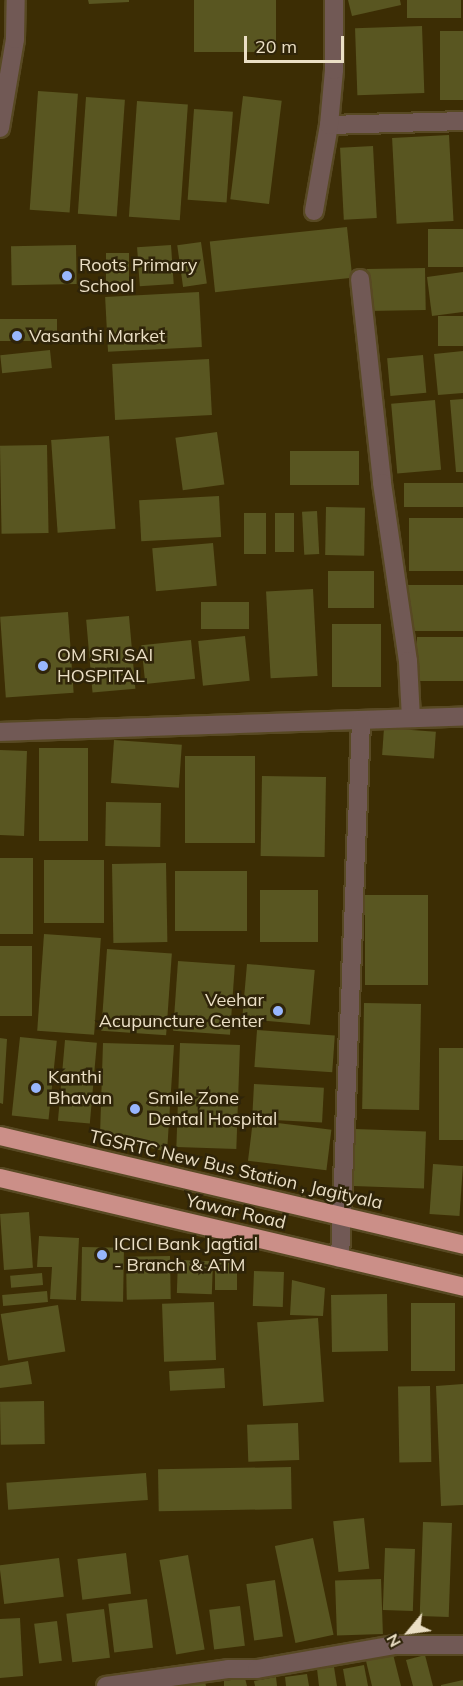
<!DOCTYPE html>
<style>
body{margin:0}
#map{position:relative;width:463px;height:1686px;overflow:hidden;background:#3c2d04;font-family:Mulish,sans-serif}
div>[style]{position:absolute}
.building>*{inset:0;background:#595621;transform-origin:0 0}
.roads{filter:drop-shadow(2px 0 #584923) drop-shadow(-2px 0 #584923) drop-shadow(0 2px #584923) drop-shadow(0 -2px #584923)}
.street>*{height:18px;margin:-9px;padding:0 9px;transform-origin:9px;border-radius:9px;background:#715955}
.highway>*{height:18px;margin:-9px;padding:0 9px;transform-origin:9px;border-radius:9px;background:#cb8f88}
.dots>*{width:16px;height:16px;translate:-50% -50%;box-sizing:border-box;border:3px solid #2f2409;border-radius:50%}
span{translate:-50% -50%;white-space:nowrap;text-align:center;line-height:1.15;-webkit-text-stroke:5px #2f2409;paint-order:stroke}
.poi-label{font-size:18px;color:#ebdfc5}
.left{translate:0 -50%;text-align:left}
.right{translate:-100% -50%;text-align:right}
.street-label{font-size:18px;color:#ebdfc5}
.north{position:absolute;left:379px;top:1602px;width:60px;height:60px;-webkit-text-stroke:4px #2f2409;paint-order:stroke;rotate:241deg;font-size:16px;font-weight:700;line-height:24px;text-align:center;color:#ebdfc5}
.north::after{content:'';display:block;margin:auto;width:21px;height:27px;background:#ebdfc5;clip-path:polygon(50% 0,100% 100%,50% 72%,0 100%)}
.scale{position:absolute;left:244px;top:36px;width:100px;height:27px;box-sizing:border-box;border:3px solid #ebdfc5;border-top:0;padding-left:8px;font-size:18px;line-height:21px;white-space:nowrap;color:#ebdfc5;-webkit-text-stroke:4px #2f2409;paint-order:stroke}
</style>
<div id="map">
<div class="building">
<div style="clip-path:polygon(88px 0,129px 0,129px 2px,89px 4px)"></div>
<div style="left:194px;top:0;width:82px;height:52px"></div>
<div style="clip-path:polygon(348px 0,400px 0,401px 5px,352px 16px)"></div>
<div style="left:407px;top:0;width:54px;height:18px"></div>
<div style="left:422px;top:26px;width:67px;height:67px;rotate:88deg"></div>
<div style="left:463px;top:31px;width:69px;height:23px;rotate:90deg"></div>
<div style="left:38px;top:91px;width:40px;height:119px;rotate:4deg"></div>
<div style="left:243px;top:96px;width:39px;height:104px;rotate:7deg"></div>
<div style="left:86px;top:97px;width:39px;height:117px;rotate:4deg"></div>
<div style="left:137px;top:101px;width:51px;height:116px;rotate:4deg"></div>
<div style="left:194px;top:109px;width:39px;height:91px;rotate:4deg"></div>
<div style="left:449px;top:135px;width:86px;height:57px;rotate:87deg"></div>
<div style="left:373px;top:146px;width:72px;height:33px;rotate:87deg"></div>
<div style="left:347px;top:227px;width:51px;height:138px;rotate:84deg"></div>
<div style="left:463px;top:229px;width:38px;height:35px;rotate:90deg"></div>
<div style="left:201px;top:242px;width:42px;height:24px;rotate:82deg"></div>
<div style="left:76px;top:245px;width:39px;height:65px;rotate:89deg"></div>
<div style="left:171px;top:245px;width:39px;height:34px;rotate:86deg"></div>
<div style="left:129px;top:253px;width:34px;height:23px;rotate:90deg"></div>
<div style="left:425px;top:268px;width:42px;height:58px;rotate:89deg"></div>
<div style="clip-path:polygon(463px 272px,463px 312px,432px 316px,427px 277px)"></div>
<div style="left:199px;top:292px;width:55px;height:94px;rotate:87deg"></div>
<div style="left:463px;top:316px;width:30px;height:25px;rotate:90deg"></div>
<div style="left:0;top:319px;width:57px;height:22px"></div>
<div style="left:50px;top:350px;width:18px;height:50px;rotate:84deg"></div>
<div style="clip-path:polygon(463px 351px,463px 393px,438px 395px,434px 354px)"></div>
<div style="left:423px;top:355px;width:38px;height:36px;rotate:85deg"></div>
<div style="left:209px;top:359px;width:56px;height:97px;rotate:87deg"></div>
<div style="clip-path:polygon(463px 399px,463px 472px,456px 472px,450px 400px)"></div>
<div style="left:435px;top:400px;width:70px;height:44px;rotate:85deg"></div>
<div style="left:217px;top:432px;width:53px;height:42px;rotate:82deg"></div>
<div style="left:109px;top:436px;width:93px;height:58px;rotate:86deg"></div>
<div style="left:47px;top:445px;width:88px;height:47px;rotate:89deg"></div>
<div style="left:359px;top:451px;width:34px;height:69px;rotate:90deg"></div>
<div style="left:463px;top:483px;width:24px;height:59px;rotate:90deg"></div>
<div style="left:219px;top:496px;width:41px;height:80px;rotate:87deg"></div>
<div style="left:326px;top:507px;width:39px;height:48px;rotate:1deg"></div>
<div style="left:317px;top:511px;width:43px;height:15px;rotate:87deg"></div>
<div style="left:244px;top:513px;width:22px;height:41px"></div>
<div style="left:275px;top:513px;width:19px;height:39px"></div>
<div style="left:463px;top:518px;width:53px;height:54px;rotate:90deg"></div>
<div style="left:213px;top:543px;width:43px;height:61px;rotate:85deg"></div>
<div style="left:328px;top:571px;width:46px;height:37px"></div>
<div style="left:463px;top:585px;width:46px;height:56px;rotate:90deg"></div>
<div style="left:313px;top:589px;width:87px;height:47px;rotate:87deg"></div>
<div style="left:201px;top:602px;width:48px;height:27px"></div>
<div style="left:68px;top:612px;width:81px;height:68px;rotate:86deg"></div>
<div style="left:129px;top:616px;width:73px;height:43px;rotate:85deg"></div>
<div style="left:332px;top:624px;width:49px;height:63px"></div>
<div style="left:245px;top:636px;width:45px;height:47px;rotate:84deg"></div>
<div style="left:463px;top:637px;width:44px;height:46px;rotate:90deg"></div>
<div style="left:191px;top:640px;width:39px;height:50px;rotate:84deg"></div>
<div style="left:384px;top:728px;width:52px;height:27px;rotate:4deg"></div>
<div style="left:114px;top:740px;width:68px;height:43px;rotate:4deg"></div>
<div style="left:39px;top:748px;width:49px;height:93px"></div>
<div style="left:0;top:750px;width:27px;height:85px;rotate:2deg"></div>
<div style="left:185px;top:756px;width:70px;height:87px"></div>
<div style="left:262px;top:776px;width:64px;height:80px;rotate:1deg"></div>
<div style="left:106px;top:802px;width:55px;height:44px;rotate:1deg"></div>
<div style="left:0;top:858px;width:33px;height:76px"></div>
<div style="left:44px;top:860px;width:60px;height:63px"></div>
<div style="left:166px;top:863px;width:79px;height:54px;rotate:89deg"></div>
<div style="left:175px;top:871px;width:72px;height:60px"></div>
<div style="left:260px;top:890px;width:58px;height:52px"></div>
<div style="left:365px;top:895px;width:63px;height:90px"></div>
<div style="left:44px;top:934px;width:57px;height:97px;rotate:4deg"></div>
<div style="left:0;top:946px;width:32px;height:70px"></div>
<div style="left:107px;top:949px;width:65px;height:82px;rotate:4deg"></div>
<div style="left:178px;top:961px;width:57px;height:70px;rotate:4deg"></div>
<div style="left:247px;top:964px;width:68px;height:55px;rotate:5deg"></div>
<div style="left:364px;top:1003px;width:57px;height:106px;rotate:1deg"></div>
<div style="left:257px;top:1030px;width:78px;height:37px;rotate:4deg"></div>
<div style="left:20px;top:1037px;width:37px;height:79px;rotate:6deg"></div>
<div style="clip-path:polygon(0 1038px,7px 1039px,3px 1104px,0 1103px)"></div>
<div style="left:65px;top:1040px;width:32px;height:81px;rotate:5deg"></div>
<div style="clip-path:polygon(103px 1043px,174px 1045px,167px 1152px,100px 1135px)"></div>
<div style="left:180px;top:1043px;width:60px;height:104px;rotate:2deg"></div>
<div style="left:439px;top:1048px;width:24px;height:92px"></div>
<div style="left:254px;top:1084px;width:70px;height:35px;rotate:3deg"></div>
<div style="left:253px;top:1120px;width:79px;height:41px;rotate:7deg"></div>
<div style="left:355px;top:1129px;width:71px;height:57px;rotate:2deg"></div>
<div style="left:433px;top:1164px;width:30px;height:50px;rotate:4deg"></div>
<div style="left:29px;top:1212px;width:56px;height:29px;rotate:86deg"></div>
<div style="clip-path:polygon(39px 1236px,79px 1238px,76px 1300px,50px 1299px,52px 1267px,37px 1267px)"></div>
<div style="left:82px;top:1247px;width:42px;height:54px;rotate:1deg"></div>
<div style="left:170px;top:1256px;width:43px;height:44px;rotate:89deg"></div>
<div style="left:178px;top:1260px;width:35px;height:33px;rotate:2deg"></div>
<div style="left:215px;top:1262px;width:22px;height:28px"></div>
<div style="left:254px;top:1271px;width:30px;height:35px;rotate:2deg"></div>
<div style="left:42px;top:1273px;width:12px;height:32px;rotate:85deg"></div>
<div style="clip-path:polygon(292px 1280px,325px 1288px,323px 1316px,290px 1315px)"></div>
<div style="left:47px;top:1291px;width:11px;height:45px;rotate:85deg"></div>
<div style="left:387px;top:1294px;width:57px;height:56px;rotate:89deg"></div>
<div style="left:214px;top:1302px;width:58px;height:52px;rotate:88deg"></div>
<div style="left:455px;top:1303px;width:68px;height:44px;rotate:90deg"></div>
<div style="left:58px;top:1305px;width:47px;height:58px;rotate:81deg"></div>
<div style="left:318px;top:1318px;width:84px;height:61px;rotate:86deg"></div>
<div style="clip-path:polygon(28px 1361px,32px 1384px,0 1388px,0 1366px)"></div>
<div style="left:224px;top:1368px;width:20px;height:55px;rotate:87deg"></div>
<div style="clip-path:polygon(463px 1384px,463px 1505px,441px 1506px,436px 1386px)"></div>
<div style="left:430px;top:1386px;width:76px;height:32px;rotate:89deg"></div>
<div style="left:44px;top:1401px;width:43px;height:44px;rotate:89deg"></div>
<div style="left:298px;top:1423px;width:37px;height:51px;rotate:88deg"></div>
<div style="left:291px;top:1467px;width:42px;height:133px;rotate:89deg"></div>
<div style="left:146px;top:1473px;width:27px;height:140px;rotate:86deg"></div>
<div style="left:364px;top:1518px;width:51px;height:31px;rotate:84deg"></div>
<div style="left:423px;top:1522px;width:29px;height:94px;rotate:2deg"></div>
<div style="left:313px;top:1538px;width:99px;height:39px;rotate:78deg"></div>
<div style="left:385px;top:1548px;width:30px;height:62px;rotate:2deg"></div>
<div style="left:126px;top:1553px;width:41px;height:49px;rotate:83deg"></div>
<div style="left:188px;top:1555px;width:96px;height:29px;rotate:80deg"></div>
<div style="left:59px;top:1558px;width:39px;height:60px;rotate:83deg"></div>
<div style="left:381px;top:1579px;width:55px;height:46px;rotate:88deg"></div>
<div style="left:275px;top:1580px;width:57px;height:29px;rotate:82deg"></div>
<div style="left:147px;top:1599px;width:49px;height:39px;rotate:83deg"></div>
<div style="left:240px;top:1606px;width:40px;height:31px;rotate:83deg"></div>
<div style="left:104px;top:1609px;width:49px;height:38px;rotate:83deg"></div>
<div style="clip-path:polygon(20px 1618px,23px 1676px,0 1678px,0 1619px)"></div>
<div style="left:57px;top:1621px;width:40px;height:23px;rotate:83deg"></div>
<div style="clip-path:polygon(393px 1654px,401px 1686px,372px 1686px,366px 1661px)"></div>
<div style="clip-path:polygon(425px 1655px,433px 1686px,413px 1686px,406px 1660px)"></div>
<div style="clip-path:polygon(364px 1665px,368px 1686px,346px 1686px,343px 1669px)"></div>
<div style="clip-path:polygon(334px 1667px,337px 1686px,319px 1686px,317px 1669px)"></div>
<div style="clip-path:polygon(307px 1674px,309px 1686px,286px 1686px,285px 1677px)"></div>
<div style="clip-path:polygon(204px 1677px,206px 1686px,174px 1686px,173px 1684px)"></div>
<div style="clip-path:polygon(276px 1677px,277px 1686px,255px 1686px,254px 1681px)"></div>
<div style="clip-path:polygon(245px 1678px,247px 1686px,224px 1686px,224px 1681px)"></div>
<div style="clip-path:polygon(463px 1680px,463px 1686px,441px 1686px,441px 1685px)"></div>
</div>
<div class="roads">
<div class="street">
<div style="left:329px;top:125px;width:134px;rotate:-1.7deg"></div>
<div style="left:0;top:128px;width:90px;rotate:-80.4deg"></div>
<div style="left:15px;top:39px;width:39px;rotate:-89deg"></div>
<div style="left:314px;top:211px;width:87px;rotate:-80.1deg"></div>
<div style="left:329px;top:125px;width:55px;rotate:-84.8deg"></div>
<div style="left:334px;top:70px;width:70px;rotate:-90deg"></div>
<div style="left:360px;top:279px;width:205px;rotate:83.8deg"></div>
<div style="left:382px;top:483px;width:180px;rotate:81.7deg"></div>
<div style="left:408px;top:661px;width:57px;rotate:87deg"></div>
<div style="left:0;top:732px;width:463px;rotate:-1.9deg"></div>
<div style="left:340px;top:1258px;width:538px;rotate:-87.76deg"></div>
<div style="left:106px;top:1686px;width:123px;rotate:-7.9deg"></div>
<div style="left:228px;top:1669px;width:29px"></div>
<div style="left:257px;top:1669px;width:139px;rotate:-9.9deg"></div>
<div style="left:394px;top:1645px;width:69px"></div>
</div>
<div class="highway">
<div style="left:0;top:1136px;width:476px;rotate:13.2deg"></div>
<div style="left:0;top:1178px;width:476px;rotate:13.2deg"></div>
</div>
</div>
<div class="dots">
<div style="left:67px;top:276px;background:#98b6fd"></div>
<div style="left:17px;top:336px;background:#98b6fd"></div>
<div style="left:43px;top:666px;background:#98b6fd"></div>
<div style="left:278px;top:1011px;background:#98b6fd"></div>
<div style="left:36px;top:1088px;background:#98b6fd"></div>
<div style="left:135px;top:1109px;background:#98b6fd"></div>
<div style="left:102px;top:1255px;background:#98b6fd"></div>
</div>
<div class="poi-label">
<span class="left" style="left:79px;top:276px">Roots Primary<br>School</span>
<span class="left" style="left:29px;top:336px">Vasanthi Market</span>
<span class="left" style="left:57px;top:666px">OM SRI SAI<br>HOSPITAL</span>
<span class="right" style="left:264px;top:1011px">Veehar<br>Acupuncture Center</span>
<span class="left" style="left:48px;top:1088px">Kanthi<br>Bhavan</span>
<span class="left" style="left:148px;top:1109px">Smile Zone<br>Dental Hospital</span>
<span class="left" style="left:114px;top:1255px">ICICI Bank Jagtial<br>- Branch &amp; ATM</span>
</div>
<div class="street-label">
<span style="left:236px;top:1170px;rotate:13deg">TGSRTC New Bus Station , Jagityala</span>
<span style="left:236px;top:1212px;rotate:13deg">Yawar Road</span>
</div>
<div class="north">N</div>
<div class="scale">20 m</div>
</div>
